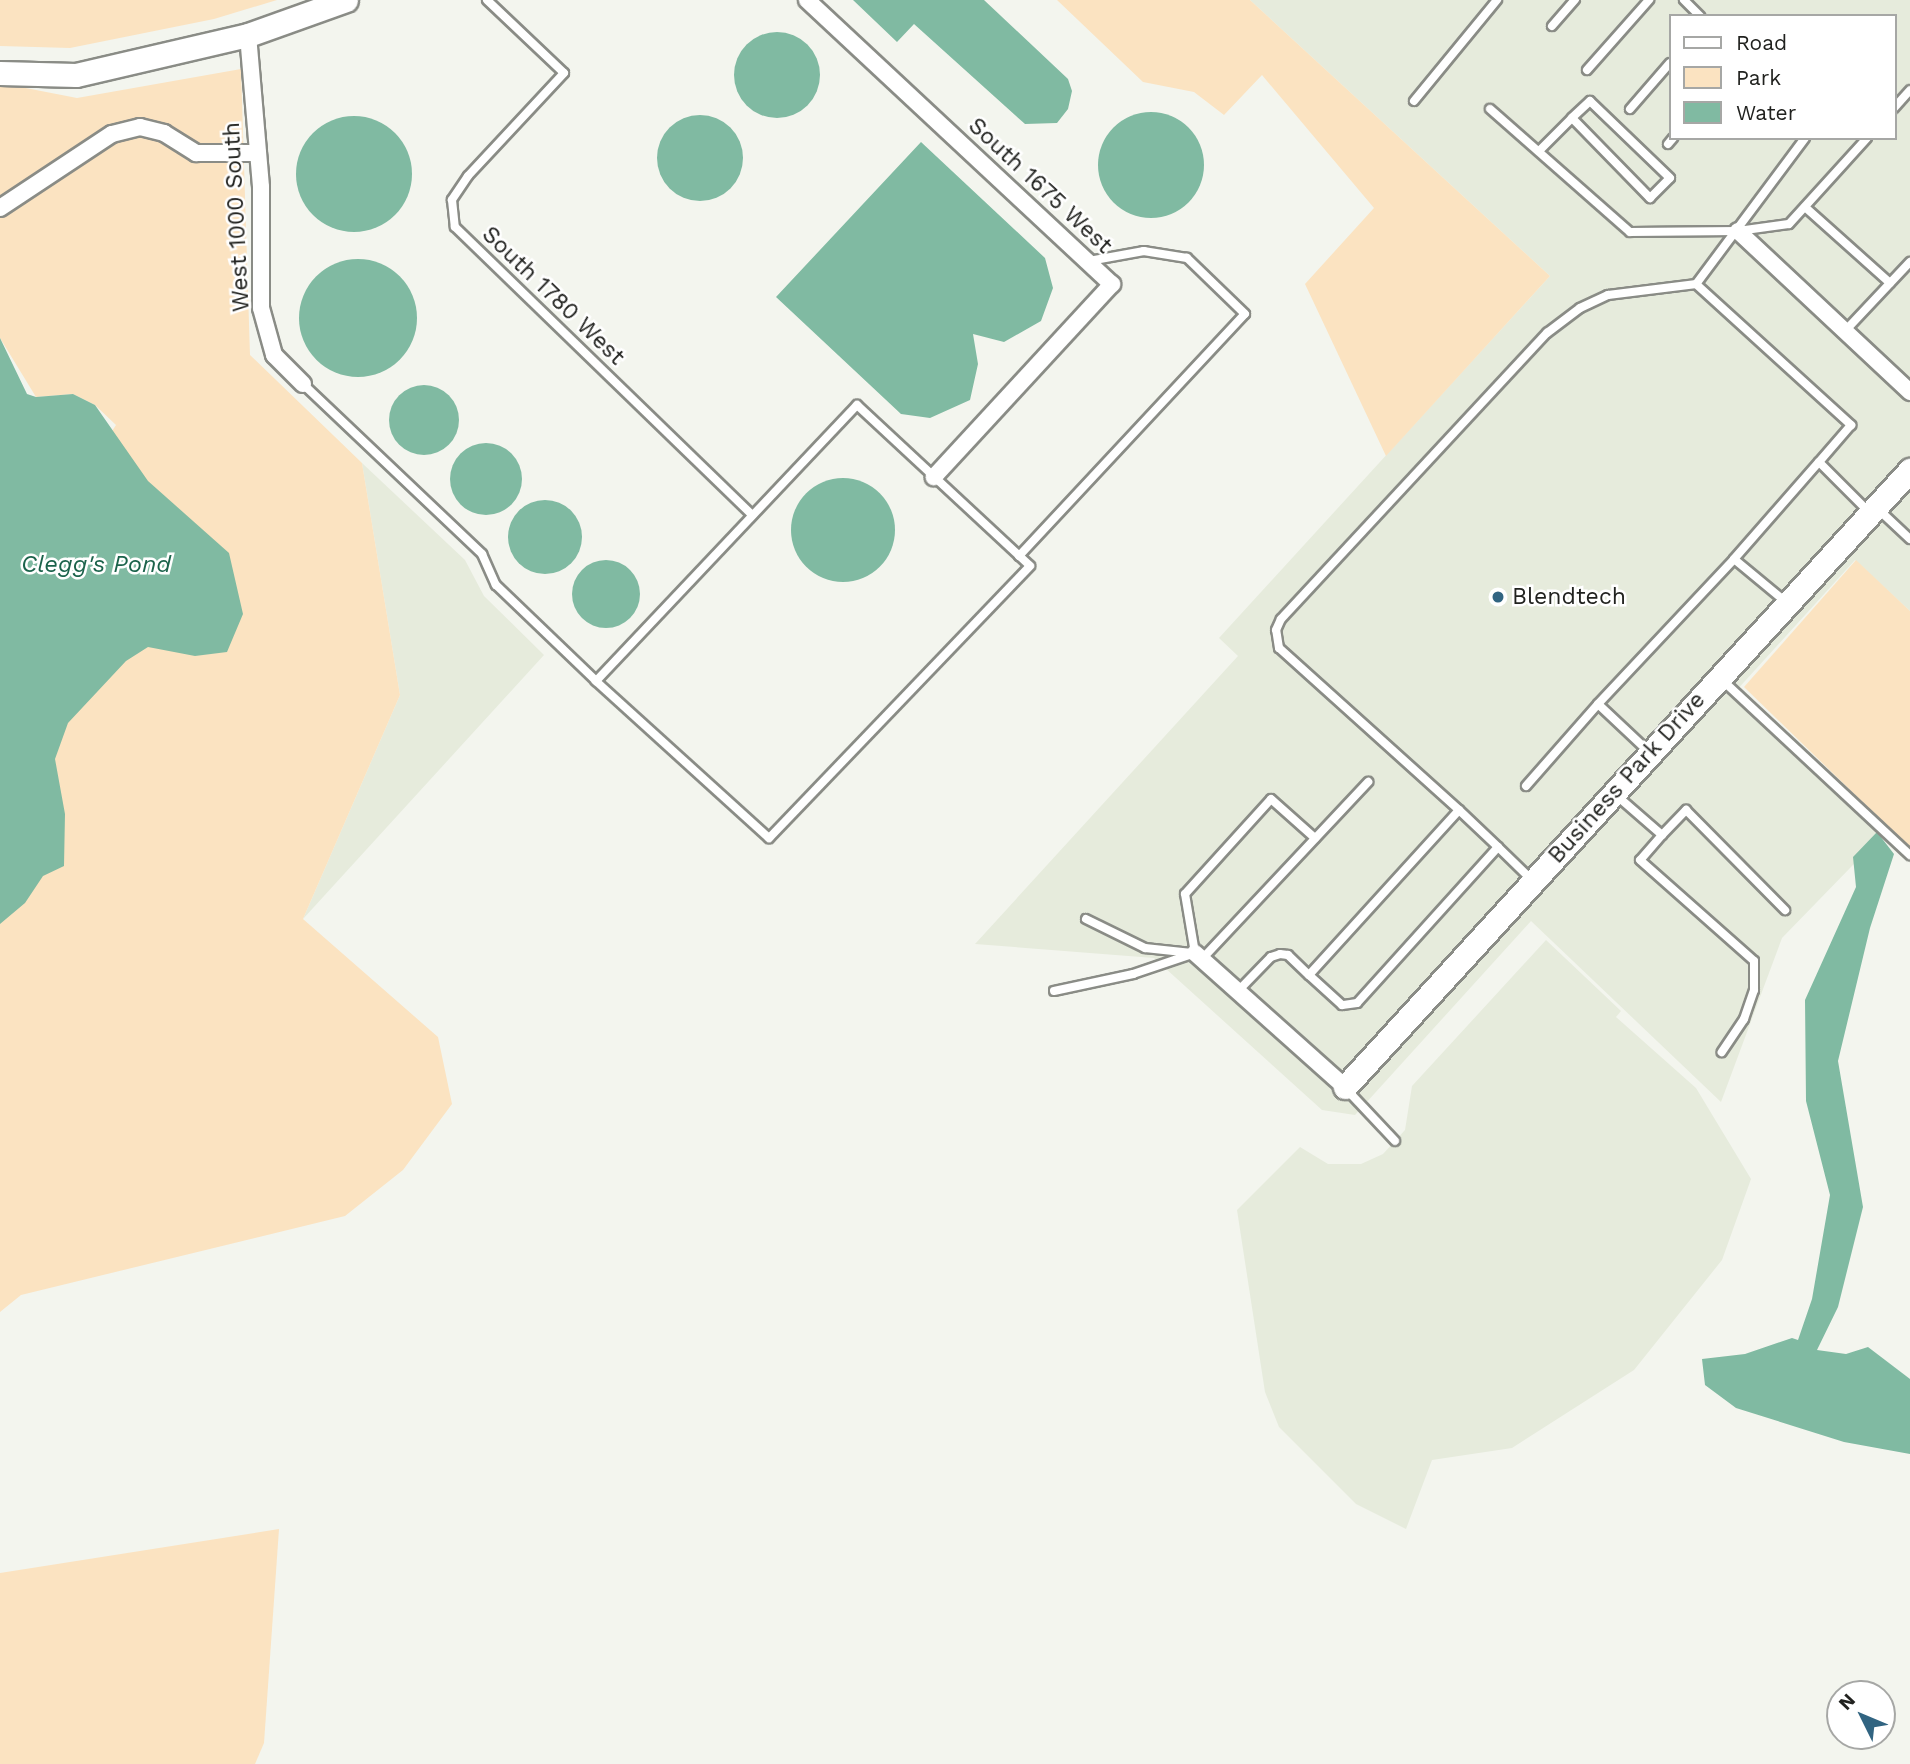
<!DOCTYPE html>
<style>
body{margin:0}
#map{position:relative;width:1910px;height:1764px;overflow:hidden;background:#f3f5ee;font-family:"Work Sans",sans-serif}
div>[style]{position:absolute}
.built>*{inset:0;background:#e6ebdc}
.green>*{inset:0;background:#fbe3c1}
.water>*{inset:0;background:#80baa2}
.round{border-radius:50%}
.roads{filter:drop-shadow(2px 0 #8a8c86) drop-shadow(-2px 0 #8a8c86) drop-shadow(0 2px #8a8c86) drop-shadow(0 -2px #8a8c86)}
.lane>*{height:8px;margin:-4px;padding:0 4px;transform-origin:4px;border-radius:4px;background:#fff}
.street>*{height:16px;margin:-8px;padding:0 8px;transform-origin:8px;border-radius:8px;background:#fff}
.secondary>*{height:23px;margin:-11.5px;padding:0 11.5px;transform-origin:11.5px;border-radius:11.5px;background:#fff}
.dots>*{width:19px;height:19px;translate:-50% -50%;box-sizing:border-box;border:4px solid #fff;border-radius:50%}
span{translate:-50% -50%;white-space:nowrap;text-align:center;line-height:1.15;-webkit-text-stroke:5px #fff;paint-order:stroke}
.street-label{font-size:23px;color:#21221f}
.poi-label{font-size:23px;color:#21221f}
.left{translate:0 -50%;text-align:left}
.water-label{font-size:24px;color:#1b634b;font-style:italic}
.legend{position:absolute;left:1669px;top:14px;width:228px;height:126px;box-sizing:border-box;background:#fff;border:2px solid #a6a7a5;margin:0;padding:9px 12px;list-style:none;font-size:21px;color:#21221f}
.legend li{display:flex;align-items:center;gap:14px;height:35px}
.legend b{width:35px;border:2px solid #a6a7a5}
.north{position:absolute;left:1826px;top:1680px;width:70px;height:70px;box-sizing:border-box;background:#fff;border:2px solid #a6a7a5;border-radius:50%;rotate:313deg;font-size:19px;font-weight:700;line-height:28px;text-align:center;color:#21221f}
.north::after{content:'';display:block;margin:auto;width:24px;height:32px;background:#316481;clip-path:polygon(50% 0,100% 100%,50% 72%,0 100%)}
</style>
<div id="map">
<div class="built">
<div style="clip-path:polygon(evenodd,1250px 0,1910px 0,1910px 611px,1855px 560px,1735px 692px,1885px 832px,1782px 938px,1721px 1102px,1531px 921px,1355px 1115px,1322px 1110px,1154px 958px,975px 944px,1238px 656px,1219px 638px,1550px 276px,1250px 0,1670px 16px,1894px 16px,1894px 138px,1670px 138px,1670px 16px)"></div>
<div style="clip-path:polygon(362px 463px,465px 560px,484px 596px,544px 655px,303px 919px,400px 695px)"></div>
<div style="clip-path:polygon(1546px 940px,1621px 1011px,1616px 1017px,1696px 1088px,1751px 1179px,1722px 1260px,1634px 1370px,1512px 1448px,1432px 1460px,1406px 1529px,1356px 1504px,1279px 1427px,1265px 1392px,1237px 1210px,1300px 1147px,1328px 1164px,1361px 1164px,1383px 1154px,1405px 1130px,1412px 1086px)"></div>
</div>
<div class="green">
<div style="clip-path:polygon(0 0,277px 0,214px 19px,70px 48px,0 46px)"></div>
<div style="clip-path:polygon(1057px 0,1250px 0,1550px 276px,1386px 456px,1305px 284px,1374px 208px,1262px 75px,1224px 115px,1194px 92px,1143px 82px)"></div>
<div style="clip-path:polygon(241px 69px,250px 355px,362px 463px,400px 695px,303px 919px,438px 1037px,452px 1104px,403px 1170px,345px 1216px,21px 1295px,0 1312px,0 601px,116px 425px,95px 405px,73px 394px,36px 397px,0 338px,0 83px,77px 98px)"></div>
<div style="clip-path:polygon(1856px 560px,1910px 611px,1910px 848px,1744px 687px)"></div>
<div style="clip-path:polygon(279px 1529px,264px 1743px,255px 1764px,0 1764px,0 1573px)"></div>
</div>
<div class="water">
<div style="clip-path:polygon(853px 0,984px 0,1068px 79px,1072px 91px,1068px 109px,1057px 123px,1025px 124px,914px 24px,897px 42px)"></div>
<div class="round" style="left:734px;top:32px;width:86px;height:86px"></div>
<div class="round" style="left:1098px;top:112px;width:106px;height:106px"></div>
<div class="round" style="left:657px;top:115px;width:86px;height:86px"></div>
<div class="round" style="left:296px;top:116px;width:116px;height:116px"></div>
<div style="clip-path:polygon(921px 142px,1045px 258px,1053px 288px,1041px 321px,1004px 342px,973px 334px,978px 364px,970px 400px,930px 418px,901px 414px,776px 297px)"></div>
<div class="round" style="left:299px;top:259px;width:118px;height:118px"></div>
<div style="clip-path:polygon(0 338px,27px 394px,36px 397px,73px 394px,95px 405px,148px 481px,229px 553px,243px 614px,227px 652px,195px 656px,148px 647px,126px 661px,68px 723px,55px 759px,65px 814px,64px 866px,43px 876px,25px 903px,0 924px)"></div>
<div class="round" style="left:389px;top:385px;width:70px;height:70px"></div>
<div class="round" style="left:450px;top:443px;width:72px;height:72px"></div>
<div class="round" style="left:791px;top:478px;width:104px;height:104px"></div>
<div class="round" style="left:508px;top:500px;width:74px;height:74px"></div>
<div class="round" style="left:572px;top:560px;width:68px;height:68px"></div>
<div style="clip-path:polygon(1877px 832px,1894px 854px,1870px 928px,1838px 1061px,1863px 1207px,1838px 1307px,1817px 1350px,1846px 1354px,1868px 1347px,1910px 1379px,1910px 1454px,1844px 1442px,1736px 1408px,1705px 1385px,1702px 1359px,1745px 1354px,1792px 1338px,1798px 1340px,1812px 1299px,1830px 1195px,1806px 1101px,1805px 1000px,1856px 887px,1853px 857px)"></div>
</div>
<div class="roads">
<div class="lane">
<div style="left:487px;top:0;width:106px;rotate:43.5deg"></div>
<div style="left:564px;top:73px;width:141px;rotate:133deg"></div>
<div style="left:468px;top:176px;width:29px;rotate:124deg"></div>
<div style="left:452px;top:200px;width:27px;rotate:84deg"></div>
<div style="left:455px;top:227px;width:414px;rotate:44.1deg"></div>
<div style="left:1684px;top:0;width:23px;rotate:45deg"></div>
<div style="left:1552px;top:26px;width:35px;rotate:-49deg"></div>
<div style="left:1587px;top:70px;width:94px;rotate:-48.5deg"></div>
<div style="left:1414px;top:101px;width:131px;rotate:-50.6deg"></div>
<div style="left:1894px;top:108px;width:24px;rotate:-48deg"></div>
<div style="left:1490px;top:109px;width:186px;rotate:41.3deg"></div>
<div style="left:1630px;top:232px;width:108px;rotate:-0.5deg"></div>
<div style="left:1738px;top:231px;width:51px;rotate:-7.8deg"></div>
<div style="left:1789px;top:224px;width:116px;rotate:-47.8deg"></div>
<div style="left:1630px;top:109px;width:61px;rotate:-49deg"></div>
<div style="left:1805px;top:138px;width:182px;rotate:126.7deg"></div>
<div style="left:1696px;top:284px;width:210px;rotate:42.3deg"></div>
<div style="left:1851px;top:425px;width:49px;rotate:130.9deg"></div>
<div style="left:1668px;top:144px;width:8px;rotate:-50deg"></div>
<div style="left:1539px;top:151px;width:47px;rotate:-45deg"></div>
<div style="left:1572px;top:118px;width:112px;rotate:45.7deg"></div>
<div style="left:1650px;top:198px;width:28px;rotate:-45deg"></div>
<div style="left:1670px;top:178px;width:111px;rotate:-136.1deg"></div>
<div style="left:1590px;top:101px;width:25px;rotate:137deg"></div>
<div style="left:1805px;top:207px;width:114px;rotate:41.8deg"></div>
<div style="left:1845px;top:331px;width:95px;rotate:-46.7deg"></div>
<div style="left:303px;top:384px;width:247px;rotate:43.5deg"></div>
<div style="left:482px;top:554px;width:34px;rotate:66deg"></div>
<div style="left:496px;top:585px;width:139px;rotate:43.8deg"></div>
<div style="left:857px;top:405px;width:236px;rotate:42.9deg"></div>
<div style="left:1030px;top:566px;width:377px;rotate:133.8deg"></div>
<div style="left:769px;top:838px;width:234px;rotate:-137.8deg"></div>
<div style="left:596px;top:681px;width:380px;rotate:-46.6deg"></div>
<div style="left:1878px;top:509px;width:44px;rotate:43.2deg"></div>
<div style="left:1019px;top:556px;width:331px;rotate:-47deg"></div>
<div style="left:1245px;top:314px;width:81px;rotate:-136deg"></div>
<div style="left:1187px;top:258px;width:44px;rotate:-170.8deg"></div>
<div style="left:1144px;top:251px;width:56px;rotate:169.7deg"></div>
<div style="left:1734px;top:559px;width:129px;rotate:-48.8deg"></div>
<div style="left:1819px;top:462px;width:71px;rotate:45deg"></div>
<div style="left:1720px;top:678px;width:260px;rotate:43deg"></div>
<div style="left:1598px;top:704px;width:199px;rotate:-46.8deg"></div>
<div style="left:1734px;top:559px;width:67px;rotate:39.6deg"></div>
<div style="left:1526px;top:786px;width:109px;rotate:-48.7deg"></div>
<div style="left:1598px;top:704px;width:69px;rotate:43.2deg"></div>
<div style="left:1616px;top:795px;width:61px;rotate:41deg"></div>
<div style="left:1662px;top:835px;width:35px;rotate:-46deg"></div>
<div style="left:1686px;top:810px;width:141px;rotate:45.3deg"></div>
<div style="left:1459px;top:810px;width:242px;rotate:-138deg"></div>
<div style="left:1279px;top:648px;width:18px;rotate:-99deg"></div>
<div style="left:1276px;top:630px;width:12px;rotate:-66deg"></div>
<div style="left:1281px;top:619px;width:391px;rotate:-47.1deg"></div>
<div style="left:1547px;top:333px;width:41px;rotate:-37.1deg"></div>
<div style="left:1580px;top:308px;width:31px;rotate:-25deg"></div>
<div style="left:1608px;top:295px;width:89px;rotate:-7.1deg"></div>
<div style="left:1662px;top:835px;width:33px;rotate:131deg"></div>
<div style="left:1640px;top:860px;width:152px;rotate:41.5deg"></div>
<div style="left:1754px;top:961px;width:29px;rotate:90deg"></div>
<div style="left:1754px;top:990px;width:31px;rotate:109deg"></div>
<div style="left:1744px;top:1019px;width:40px;rotate:124deg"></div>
<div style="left:1498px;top:847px;width:210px;rotate:132.1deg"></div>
<div style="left:1357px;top:1003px;width:15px;rotate:172deg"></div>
<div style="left:1342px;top:1005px;width:45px;rotate:-137.7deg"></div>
<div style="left:1309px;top:975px;width:223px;rotate:-47.7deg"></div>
<div style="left:1459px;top:810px;width:54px;rotate:43.5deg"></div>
<div style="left:1498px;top:847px;width:46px;rotate:44.1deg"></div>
<div style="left:1086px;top:919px;width:66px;rotate:26.2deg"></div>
<div style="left:1145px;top:948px;width:47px;rotate:6.1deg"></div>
<div style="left:1195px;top:953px;width:60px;rotate:-99.6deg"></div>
<div style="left:1185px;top:894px;width:128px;rotate:-47.8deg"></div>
<div style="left:1271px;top:799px;width:59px;rotate:41.6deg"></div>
<div style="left:1202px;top:959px;width:243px;rotate:-46.8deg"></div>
<div style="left:1054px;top:991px;width:81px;rotate:-12.1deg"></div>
<div style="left:1133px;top:974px;width:65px;rotate:-18.7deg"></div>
<div style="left:1238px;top:991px;width:47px;rotate:-45.9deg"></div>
<div style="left:1271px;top:957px;width:9px;rotate:-18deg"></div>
<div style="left:1280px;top:954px;width:8px;rotate:7deg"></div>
<div style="left:1288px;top:955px;width:29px;rotate:44deg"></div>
<div style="left:1347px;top:1090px;width:70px;rotate:46.7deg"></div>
</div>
<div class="street">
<div style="left:807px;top:0;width:417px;rotate:43deg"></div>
<div style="left:1112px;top:284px;width:263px;rotate:132.7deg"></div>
<div style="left:248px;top:35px;width:153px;rotate:85.1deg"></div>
<div style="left:261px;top:187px;width:121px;rotate:90deg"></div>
<div style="left:261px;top:308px;width:49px;rotate:74.5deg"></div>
<div style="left:274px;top:355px;width:41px;rotate:45deg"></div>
<div style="left:0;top:208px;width:134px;rotate:-33.5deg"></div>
<div style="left:112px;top:134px;width:29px;rotate:-14deg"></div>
<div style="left:140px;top:127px;width:25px;rotate:14deg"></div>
<div style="left:164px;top:133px;width:38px;rotate:32deg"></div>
<div style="left:196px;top:153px;width:62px"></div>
<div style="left:1738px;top:231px;width:236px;rotate:43.1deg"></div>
<div style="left:1195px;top:953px;width:201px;rotate:41.8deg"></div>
</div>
<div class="secondary">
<div style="left:0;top:73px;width:76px;rotate:1.5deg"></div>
<div style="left:76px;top:75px;width:177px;rotate:-13.1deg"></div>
<div style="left:248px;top:35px;width:104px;rotate:-19.7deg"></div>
<div style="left:1345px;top:1087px;width:837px;rotate:-47.52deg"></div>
</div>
</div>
<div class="dots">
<div style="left:1498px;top:597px;background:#316481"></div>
</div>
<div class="street-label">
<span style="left:1040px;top:186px;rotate:43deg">South 1675 West</span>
<span style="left:237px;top:217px;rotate:-93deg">West 1000 South</span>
<span style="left:553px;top:296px;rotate:44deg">South 1780 West</span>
<span style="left:1627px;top:778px;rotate:-48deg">Business Park Drive</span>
</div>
<div class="poi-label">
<span class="left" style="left:1512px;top:597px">Blendtech</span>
</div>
<div class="water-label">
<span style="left:96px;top:565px">Clegg's Pond</span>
</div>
<ul class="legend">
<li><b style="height:9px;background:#fff"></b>Road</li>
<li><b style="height:19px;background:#fbe3c1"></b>Park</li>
<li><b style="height:19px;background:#80baa2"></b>Water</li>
</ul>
<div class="north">N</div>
</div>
